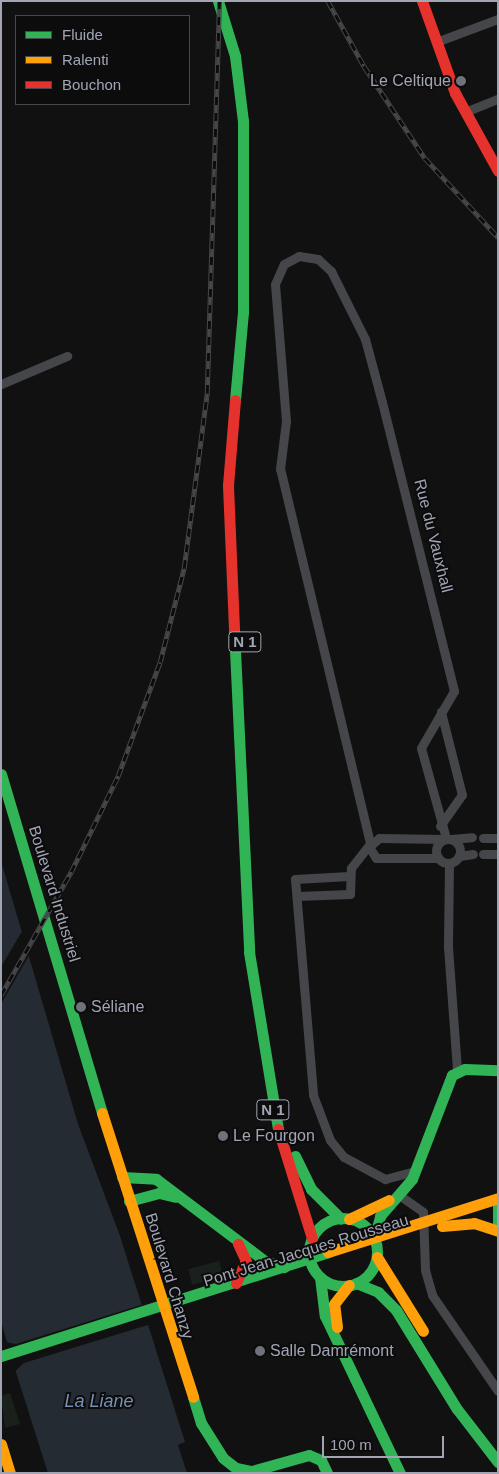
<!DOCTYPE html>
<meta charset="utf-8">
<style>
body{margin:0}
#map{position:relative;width:499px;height:1474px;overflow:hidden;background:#111;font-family:Helvetica,sans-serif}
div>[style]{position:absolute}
.green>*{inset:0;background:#1a201b;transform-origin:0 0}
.water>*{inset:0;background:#252b33}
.pier>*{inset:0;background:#111}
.street>*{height:9px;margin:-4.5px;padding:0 4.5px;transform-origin:4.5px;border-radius:4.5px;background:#45464a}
.street>.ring{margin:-4.5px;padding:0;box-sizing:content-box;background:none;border:9px solid #45464a;border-radius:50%}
.fast>*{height:11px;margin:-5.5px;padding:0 5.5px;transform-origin:5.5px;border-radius:5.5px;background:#30b455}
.fast>.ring{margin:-5.5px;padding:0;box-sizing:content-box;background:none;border:11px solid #30b455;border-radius:50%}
.slow>*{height:11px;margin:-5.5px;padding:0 5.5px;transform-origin:5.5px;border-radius:5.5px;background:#ff9f0a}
.jam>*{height:11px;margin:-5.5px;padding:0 5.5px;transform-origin:5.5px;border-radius:5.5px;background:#e5322d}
.rail>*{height:4.5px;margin-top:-2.25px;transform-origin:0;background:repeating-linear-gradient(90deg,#0c0c0d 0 8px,#45474a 0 16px);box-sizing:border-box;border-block:1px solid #45474a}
.dots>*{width:14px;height:14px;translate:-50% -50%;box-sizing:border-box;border:2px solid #0c0c0d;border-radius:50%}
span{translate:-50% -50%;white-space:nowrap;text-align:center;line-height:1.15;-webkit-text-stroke:4px #0c0c0d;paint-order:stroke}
.shield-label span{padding:1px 4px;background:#0c0c0d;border:1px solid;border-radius:4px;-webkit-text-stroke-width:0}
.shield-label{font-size:15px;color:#a1a5b4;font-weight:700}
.poi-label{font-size:16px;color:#a1a5b4}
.right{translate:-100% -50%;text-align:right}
.left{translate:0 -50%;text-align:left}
.street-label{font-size:16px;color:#a1a5b4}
.water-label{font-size:18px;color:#7690b1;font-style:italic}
.frame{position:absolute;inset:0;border:2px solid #a1a5b4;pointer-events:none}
.legend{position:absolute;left:15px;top:15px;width:175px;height:90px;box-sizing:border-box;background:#0c0c0d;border:1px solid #484950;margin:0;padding:6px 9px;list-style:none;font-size:15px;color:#a1a5b4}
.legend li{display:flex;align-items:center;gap:10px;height:25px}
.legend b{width:25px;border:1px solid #484950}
.scale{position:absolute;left:322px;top:1436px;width:122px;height:22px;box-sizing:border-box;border:2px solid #a1a5b4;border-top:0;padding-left:6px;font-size:15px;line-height:18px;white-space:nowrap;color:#a1a5b4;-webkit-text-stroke:4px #0c0c0d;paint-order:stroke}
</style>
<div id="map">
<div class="green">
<div style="left:219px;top:1261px;width:16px;height:32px;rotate:75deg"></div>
<div style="clip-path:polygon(10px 1393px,20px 1424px,5px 1428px,1px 1396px)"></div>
</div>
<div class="water">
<div style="clip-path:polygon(1px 861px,78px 1124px,120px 1236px,185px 1442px,178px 1445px,187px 1473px,48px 1473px,14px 1366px,1px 1321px)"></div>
</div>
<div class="pier">
<div style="clip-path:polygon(24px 928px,31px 952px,1px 1004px,1px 967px)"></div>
<div style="clip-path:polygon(144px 1304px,151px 1324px,24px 1363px,14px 1372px,5px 1342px,16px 1344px)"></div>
</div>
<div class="street">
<div style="left:436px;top:42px;width:66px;rotate:-20.4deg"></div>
<div style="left:465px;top:112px;width:35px;rotate:-22deg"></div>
<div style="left:1px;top:384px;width:72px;rotate:-23deg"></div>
<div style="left:440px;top:826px;width:38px;rotate:-55deg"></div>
<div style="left:462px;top:795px;width:86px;rotate:-104.2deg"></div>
<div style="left:483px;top:838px;width:15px"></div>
<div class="ring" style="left:436px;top:839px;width:15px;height:15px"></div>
<div style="left:451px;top:839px;width:21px;rotate:-5deg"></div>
<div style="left:370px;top:843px;width:385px;rotate:-103.5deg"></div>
<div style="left:280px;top:469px;width:48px;rotate:-82.9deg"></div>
<div style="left:286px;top:421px;width:137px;rotate:-94.6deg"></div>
<div style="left:275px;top:284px;width:22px;rotate:-66deg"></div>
<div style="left:284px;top:264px;width:17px;rotate:-28deg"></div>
<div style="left:299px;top:256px;width:19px;rotate:9deg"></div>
<div style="left:318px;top:259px;width:18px;rotate:43deg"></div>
<div style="left:331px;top:271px;width:76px;rotate:63.4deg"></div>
<div style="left:365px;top:339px;width:65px;rotate:74.9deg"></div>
<div style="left:382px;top:402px;width:298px;rotate:76deg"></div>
<div style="left:454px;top:691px;width:66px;rotate:120.1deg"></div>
<div style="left:421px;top:748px;width:93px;rotate:74.5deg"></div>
<div style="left:483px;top:854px;width:15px"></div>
<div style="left:459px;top:856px;width:14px;rotate:-8deg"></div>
<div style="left:438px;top:858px;width:62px;rotate:180deg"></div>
<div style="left:376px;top:858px;width:13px;rotate:-122deg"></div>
<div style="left:369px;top:847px;width:13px;rotate:-42deg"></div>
<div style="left:379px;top:838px;width:65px;rotate:0.9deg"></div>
<div style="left:449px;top:863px;width:84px;rotate:90.7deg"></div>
<div style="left:448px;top:947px;width:124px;rotate:85.8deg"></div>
<div style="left:349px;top:876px;width:54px;rotate:176.8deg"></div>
<div style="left:295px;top:879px;width:217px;rotate:85.2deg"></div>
<div style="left:313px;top:1095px;width:48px;rotate:69.3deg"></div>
<div style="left:330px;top:1140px;width:22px;rotate:51deg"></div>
<div style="left:344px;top:1157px;width:47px;rotate:28.2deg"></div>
<div style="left:385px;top:1179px;width:30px;rotate:-15deg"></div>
<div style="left:297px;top:896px;width:53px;rotate:-2.2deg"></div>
<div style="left:350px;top:894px;width:26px;rotate:-88deg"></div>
<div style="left:351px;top:868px;width:29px;rotate:-52deg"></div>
<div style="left:399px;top:1195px;width:29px;rotate:35deg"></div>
<div style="left:423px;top:1212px;width:58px;rotate:88deg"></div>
<div style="left:425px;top:1270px;width:26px;rotate:74deg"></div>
<div style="left:432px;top:1295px;width:116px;rotate:55.5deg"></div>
</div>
<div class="fast">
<div style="left:218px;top:1px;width:58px;rotate:72.8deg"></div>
<div style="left:235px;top:56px;width:65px;rotate:83deg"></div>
<div style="left:243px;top:121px;width:191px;rotate:90deg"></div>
<div style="left:243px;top:312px;width:88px;rotate:95.2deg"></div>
<div style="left:234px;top:629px;width:323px;rotate:87.3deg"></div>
<div style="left:249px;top:952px;width:179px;rotate:80.7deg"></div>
<div style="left:1px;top:774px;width:354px;rotate:73.4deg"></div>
<div style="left:295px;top:1156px;width:37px;rotate:64deg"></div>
<div style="left:311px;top:1189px;width:42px;rotate:45deg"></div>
<div style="left:122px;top:1177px;width:34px;rotate:3deg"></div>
<div style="left:156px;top:1179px;width:136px;rotate:37deg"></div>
<div style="left:265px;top:1261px;width:20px;rotate:18deg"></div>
<div style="left:129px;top:1201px;width:31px;rotate:-15deg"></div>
<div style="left:159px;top:1193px;width:17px;rotate:13deg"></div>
<div style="left:498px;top:1204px;width:25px;rotate:90deg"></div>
<div class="ring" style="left:309px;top:1218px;width:57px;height:57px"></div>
<div style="left:374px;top:1239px;width:24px;rotate:-75deg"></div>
<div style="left:380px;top:1216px;width:49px;rotate:-49.1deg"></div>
<div style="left:412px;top:1179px;width:111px;rotate:-69deg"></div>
<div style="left:452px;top:1075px;width:14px;rotate:-25deg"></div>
<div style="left:465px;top:1069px;width:33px;rotate:2deg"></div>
<div style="left:320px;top:1277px;width:39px;rotate:83deg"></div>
<div style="left:325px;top:1316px;width:174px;rotate:64.5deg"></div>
<div style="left:356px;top:1283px;width:24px;rotate:22deg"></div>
<div style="left:378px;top:1292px;width:25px;rotate:45deg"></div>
<div style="left:396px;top:1310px;width:116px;rotate:58.4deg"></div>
<div style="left:457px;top:1409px;width:67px;rotate:52.3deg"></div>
<div style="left:1px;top:1356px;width:343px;rotate:-17.6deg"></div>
<div style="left:193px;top:1397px;width:27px;rotate:73deg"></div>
<div style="left:201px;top:1423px;width:41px;rotate:57.8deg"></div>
<div style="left:223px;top:1458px;width:16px;rotate:38deg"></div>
<div style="left:236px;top:1468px;width:16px;rotate:11deg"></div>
<div style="left:252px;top:1471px;width:59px;rotate:-15.7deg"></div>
<div style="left:309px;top:1455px;width:13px;rotate:23deg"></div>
<div style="left:321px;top:1460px;width:14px;rotate:65deg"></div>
</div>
<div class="slow">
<div style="left:102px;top:1113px;width:298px;rotate:72.2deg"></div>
<div style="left:349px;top:1219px;width:44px;rotate:-25.4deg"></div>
<div style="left:442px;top:1226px;width:32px;rotate:-5deg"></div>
<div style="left:474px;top:1223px;width:25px;rotate:18deg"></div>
<div style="left:328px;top:1252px;width:178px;rotate:-17.6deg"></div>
<div style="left:377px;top:1257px;width:87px;rotate:58.1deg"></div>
<div style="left:337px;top:1327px;width:23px;rotate:-97deg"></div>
<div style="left:334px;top:1304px;width:24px;rotate:-52deg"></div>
<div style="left:1px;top:1444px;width:30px;rotate:73deg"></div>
</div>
<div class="jam">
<div style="left:422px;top:1px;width:98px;rotate:70.3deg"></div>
<div style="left:455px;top:93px;width:89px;rotate:61.1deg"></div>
<div style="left:234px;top:629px;width:144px;rotate:-92.4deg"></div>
<div style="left:228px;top:485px;width:85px;rotate:-85.3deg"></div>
<div style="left:278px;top:1129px;width:114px;rotate:72.7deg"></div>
<div style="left:236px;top:1283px;width:24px;rotate:-66deg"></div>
<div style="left:246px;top:1261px;width:19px;rotate:-115deg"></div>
</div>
<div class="rail">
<div style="left:328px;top:1px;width:74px;rotate:61deg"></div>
<div style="left:364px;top:66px;width:110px;rotate:56.5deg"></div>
<div style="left:425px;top:158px;width:108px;rotate:47.3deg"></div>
<div style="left:1px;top:995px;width:142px;rotate:-60.4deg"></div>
<div style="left:71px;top:872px;width:107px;rotate:-63.9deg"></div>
<div style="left:118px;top:776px;width:121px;rotate:-69.8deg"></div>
<div style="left:160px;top:662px;width:97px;rotate:-75.7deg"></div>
<div style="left:184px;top:568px;width:177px;rotate:-82.5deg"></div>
<div style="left:207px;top:393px;width:392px;rotate:-88.2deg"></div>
</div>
<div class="dots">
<div style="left:461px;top:81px;background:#6f717b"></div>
<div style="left:81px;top:1007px;background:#6f717b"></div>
<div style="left:223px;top:1136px;background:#6f717b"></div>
<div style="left:260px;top:1351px;background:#6f717b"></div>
</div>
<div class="shield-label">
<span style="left:245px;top:642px">N 1</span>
<span style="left:273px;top:1110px">N 1</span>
</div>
<div class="poi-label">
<span class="right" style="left:451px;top:81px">Le Celtique</span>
<span class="left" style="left:91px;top:1007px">Séliane</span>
<span class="left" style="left:233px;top:1136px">Le Fourgon</span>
<span class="left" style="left:270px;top:1351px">Salle Damrémont</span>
</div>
<div class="street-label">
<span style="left:433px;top:536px;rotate:76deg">Rue du Vauxhall</span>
<span style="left:54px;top:894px;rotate:73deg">Boulevard Industriel</span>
<span style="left:306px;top:1251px;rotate:-17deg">Pont Jean-Jacques Rousseau</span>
<span style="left:169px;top:1276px;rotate:73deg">Boulevard Chanzy</span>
</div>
<div class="water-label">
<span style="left:99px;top:1401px">La Liane</span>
</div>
<div class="frame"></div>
<ul class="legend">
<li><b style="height:6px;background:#30b455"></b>Fluide</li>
<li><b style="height:6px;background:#ff9f0a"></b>Ralenti</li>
<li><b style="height:6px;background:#e5322d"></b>Bouchon</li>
</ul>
<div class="scale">100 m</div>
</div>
